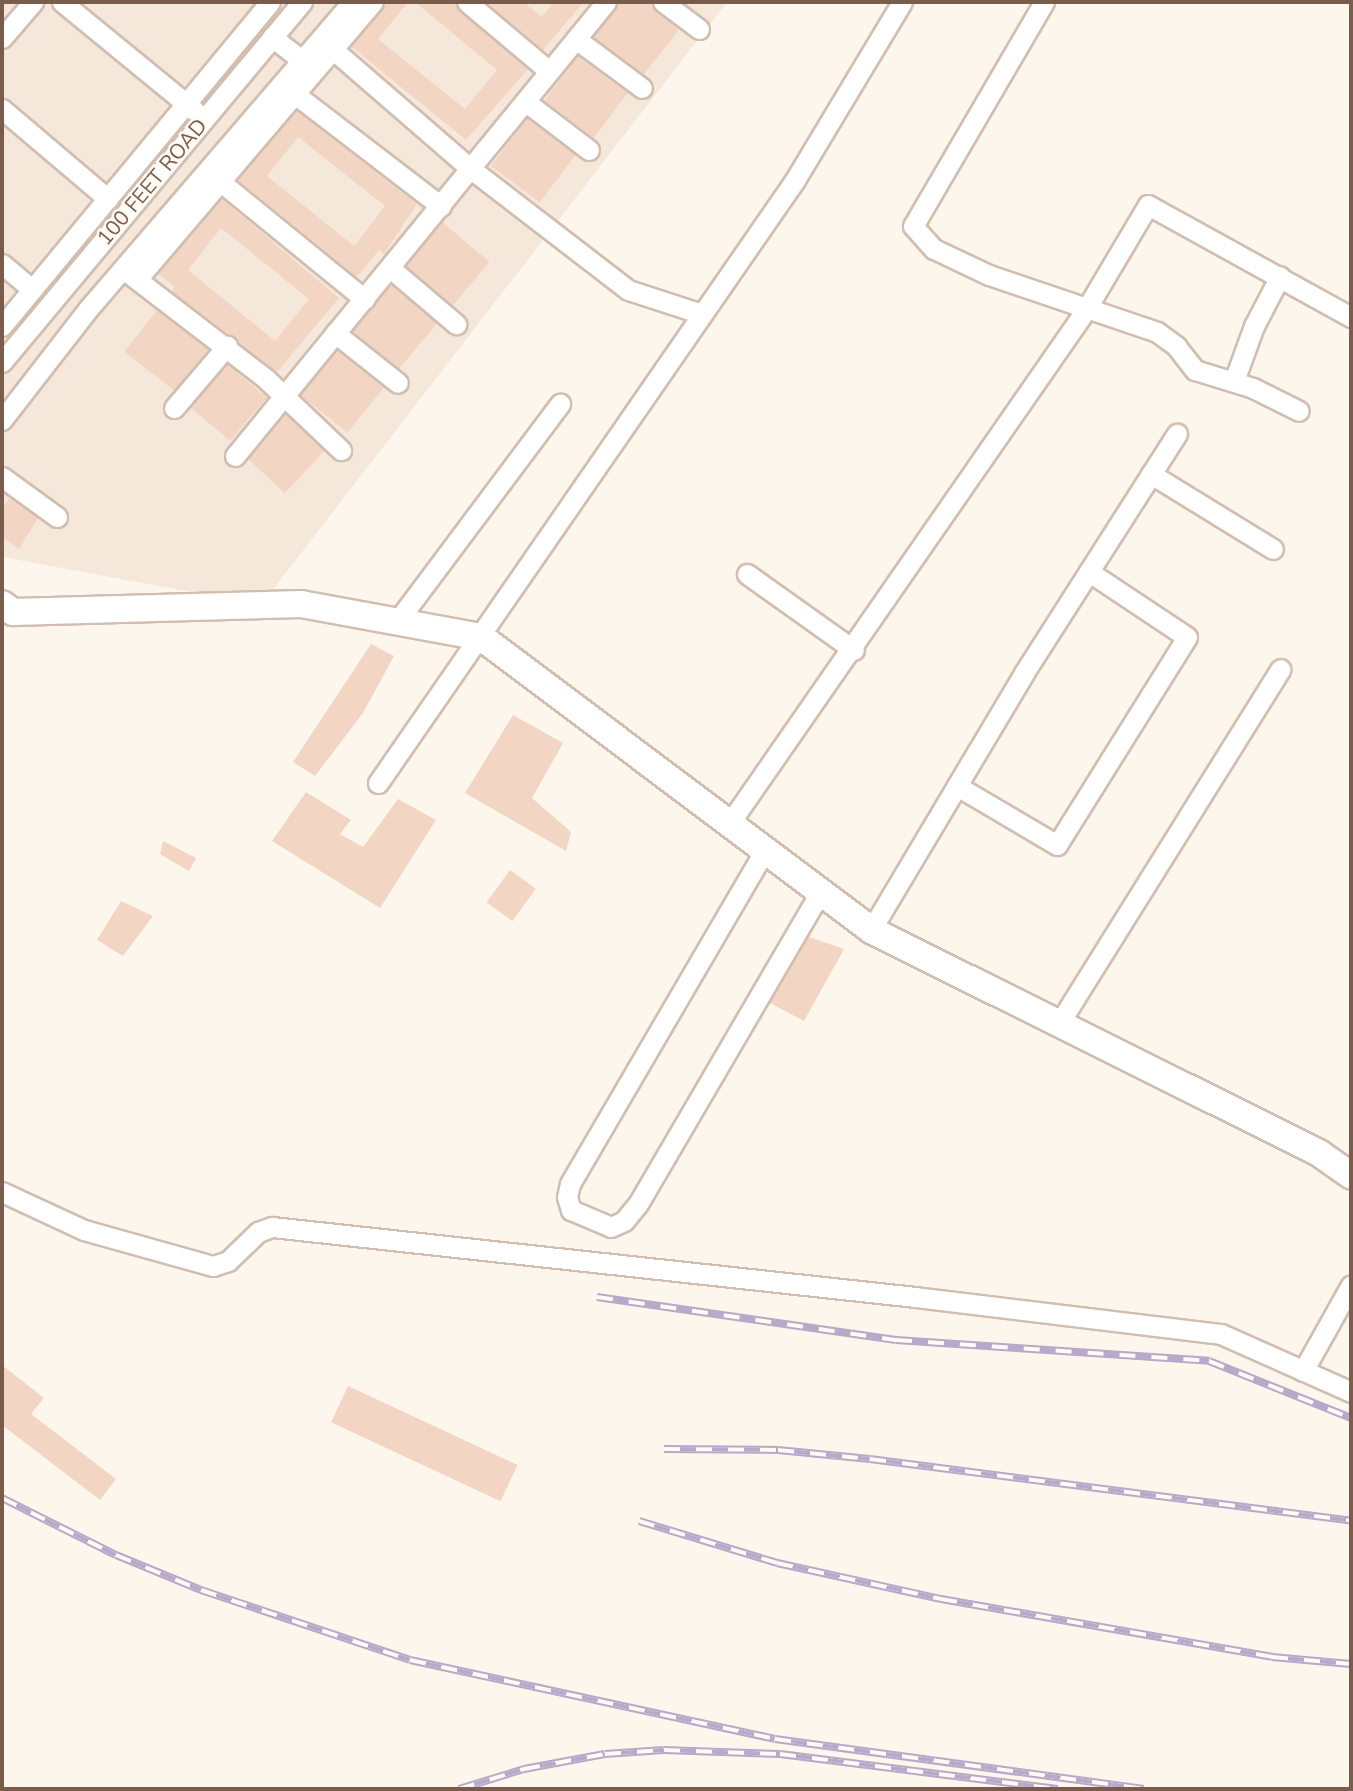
<!DOCTYPE html>
<style>
body{margin:0}
#map{position:relative;width:1353px;height:1791px;overflow:hidden;background:#fdf6ec;font-family:"Nunito Sans",sans-serif}
div>[style]{position:absolute}
.residential>*{inset:0;background:#f5e8da}
.building>*{inset:0;background:#f3d5c3;transform-origin:0 0}
.roads{filter:drop-shadow(2px 0 #d1beb0) drop-shadow(-2px 0 #d1beb0) drop-shadow(0 2px #d1beb0) drop-shadow(0 -2px #d1beb0)}
.street>*{height:19px;margin:-9.5px;padding:0 9.5px;transform-origin:9.5px;border-radius:9.5px;background:#fff}
.secondary>*{height:26px;margin:-13px;padding:0 13px;transform-origin:13px;border-radius:13px;background:#fff}
.rail>*{height:8px;margin-top:-4px;transform-origin:0;background:repeating-linear-gradient(90deg,#fffaf3 0 16px,#b9a8c9 0 32px);box-sizing:border-box;border-block:2px solid #b9a8c9}
span{translate:-50% -50%;white-space:nowrap;text-align:center;line-height:1.15;-webkit-text-stroke:5px #fffaf3;paint-order:stroke}
.street-label{font-size:21px;color:#7a5c4d}
.frame{position:absolute;inset:0;border:4px solid #7a5c4d;pointer-events:none}
</style>
<div id="map">
<div class="residential">
<div style="clip-path:polygon(2px 2px,727px 2px,261px 605px,2px 557px)"></div>
</div>
<div class="building">
<div style="clip-path:polygon(385px 2px,408px 2px,378px 39px,465px 109px,497px 70px,415px 2px,455px 2px,459px 11px,528px 69px,466px 140px,351px 46px)"></div>
<div style="clip-path:polygon(486px 2px,523px 2px,542px 17px,553px 2px,584px 2px,543px 50px)"></div>
<div style="clip-path:polygon(618px 2px,651px 2px,655px 11px,679px 30px,644px 74px,593px 37px)"></div>
<div style="left:578px;top:56px;width:62px;height:56px;rotate:37deg"></div>
<div style="clip-path:polygon(evenodd,297px 111px,417px 204px,384px 254px,379px 250px,357px 277px,238px 180px,297px 111px,298px 137px,385px 206px,354px 246px,267px 176px,298px 137px)"></div>
<div style="left:527px;top:118px;width:61px;height:60px;rotate:37deg"></div>
<div style="clip-path:polygon(evenodd,222px 199px,339px 298px,277px 372px,172px 291px,175px 287px,158px 274px,222px 199px,221px 228px,309px 299px,275px 341px,188px 270px,221px 228px)"></div>
<div style="left:442px;top:222px;width:62px;height:57px;rotate:40deg"></div>
<div style="left:391px;top:285px;width:60px;height:60px;rotate:40deg"></div>
<div style="left:157px;top:310px;width:65px;height:53px;rotate:38deg"></div>
<div style="left:337px;top:350px;width:60px;height:58px;rotate:39deg"></div>
<div style="left:227px;top:364px;width:52px;height:57px;rotate:40deg"></div>
<div style="left:285px;top:414px;width:54px;height:58px;rotate:43deg"></div>
<div style="clip-path:polygon(10px 498px,38px 518px,19px 549px,2px 537px,2px 509px)"></div>
<div style="clip-path:polygon(371px 644px,394px 656px,363px 713px,315px 776px,293px 762px)"></div>
<div style="clip-path:polygon(513px 715px,563px 743px,532px 798px,571px 832px,566px 851px,465px 793px)"></div>
<div style="clip-path:polygon(306px 792px,351px 820px,340px 834px,363px 847px,398px 799px,436px 820px,380px 908px,272px 841px)"></div>
<div style="clip-path:polygon(163px 841px,196px 858px,189px 871px,160px 854px)"></div>
<div style="left:510px;top:870px;width:32px;height:40px;rotate:36deg"></div>
<div style="clip-path:polygon(121px 901px,153px 916px,123px 956px,97px 940px)"></div>
<div style="clip-path:polygon(809px 937px,844px 949px,804px 1021px,770px 1003px)"></div>
<div style="clip-path:polygon(2px 1365px,44px 1398px,31px 1414px,116px 1479px,100px 1500px,2px 1425px)"></div>
<div style="left:348px;top:1386px;width:187px;height:40px;rotate:25deg"></div>
</div>
<div class="roads">
<div class="street">
<div style="left:62px;top:2px;width:171px;rotate:39.3deg"></div>
<div style="left:467px;top:2px;width:107px;rotate:40.1deg"></div>
<div style="left:663px;top:2px;width:45px;rotate:36.9deg"></div>
<div style="left:1044px;top:2px;width:259px;rotate:120.3deg"></div>
<div style="left:913px;top:226px;width:31px;rotate:48deg"></div>
<div style="left:934px;top:249px;width:61px;rotate:25.3deg"></div>
<div style="left:989px;top:275px;width:177px;rotate:18.7deg"></div>
<div style="left:1157px;top:332px;width:24px;rotate:36deg"></div>
<div style="left:1176px;top:346px;width:31px;rotate:52deg"></div>
<div style="left:1195px;top:370px;width:61px;rotate:17.2deg"></div>
<div style="left:1253px;top:388px;width:51px;rotate:26.6deg"></div>
<div style="left:272px;top:37px;width:41px;rotate:38deg"></div>
<div style="left:2px;top:38px;width:48px;rotate:-49.3deg"></div>
<div style="left:576px;top:39px;width:82px;rotate:36.6deg"></div>
<div style="left:322px;top:40px;width:197px;rotate:40.9deg"></div>
<div style="left:471px;top:169px;width:198px;rotate:37.6deg"></div>
<div style="left:628px;top:290px;width:78px;rotate:18deg"></div>
<div style="left:287px;top:88px;width:194px;rotate:37.5deg"></div>
<div style="left:526px;top:102px;width:79px;rotate:37.3deg"></div>
<div style="left:2px;top:109px;width:139px;rotate:40.3deg"></div>
<div style="left:211px;top:174px;width:198px;rotate:39.2deg"></div>
<div style="left:2px;top:264px;width:39px;rotate:40deg"></div>
<div style="left:390px;top:268px;width:87px;rotate:40.3deg"></div>
<div style="left:127px;top:272px;width:174px;rotate:37.5deg"></div>
<div style="left:265px;top:378px;width:105px;rotate:43.5deg"></div>
<div style="left:138px;top:278px;width:362px;rotate:-49.6deg"></div>
<div style="left:2px;top:326px;width:420px;rotate:-50.4deg"></div>
<div style="left:335px;top:333px;width:80px;rotate:38.4deg"></div>
<div style="left:2px;top:362px;width:469px;rotate:-50.2deg"></div>
<div style="left:1234px;top:381px;width:59px;rotate:-70deg"></div>
<div style="left:1254px;top:326px;width:56px;rotate:-62.5deg"></div>
<div style="left:174px;top:408px;width:82px;rotate:-49.5deg"></div>
<div style="left:2px;top:420px;width:140px;rotate:-52.2deg"></div>
<div style="left:88px;top:309px;width:405px;rotate:-49.3deg"></div>
<div style="left:235px;top:456px;width:586px;rotate:-50.74deg"></div>
<div style="left:1151px;top:474px;width:143px;rotate:31.6deg"></div>
<div style="left:2px;top:477px;width:68px;rotate:36deg"></div>
<div style="left:747px;top:574px;width:131px;rotate:35.4deg"></div>
<div style="left:396px;top:623px;width:274px;rotate:-53.2deg"></div>
<div style="left:378px;top:783px;width:733px;rotate:-55.33deg"></div>
<div style="left:795px;top:180px;width:208px;rotate:-59deg"></div>
<div style="left:957px;top:786px;width:116px;rotate:30.5deg"></div>
<div style="left:1057px;top:845px;width:245px;rotate:-58deg"></div>
<div style="left:1187px;top:637px;width:118px;rotate:-146.4deg"></div>
<div style="left:729px;top:824px;width:624px;rotate:-55.24deg"></div>
<div style="left:1085px;top:311px;width:123px;rotate:-59.3deg"></div>
<div style="left:1148px;top:205px;width:232px;rotate:28.9deg"></div>
<div style="left:765px;top:850px;width:387px;rotate:120.3deg"></div>
<div style="left:570px;top:1184px;width:13px;rotate:103deg"></div>
<div style="left:567px;top:1197px;width:14px;rotate:73deg"></div>
<div style="left:571px;top:1210px;width:43px;rotate:23deg"></div>
<div style="left:611px;top:1227px;width:14px;rotate:-25deg"></div>
<div style="left:624px;top:1221px;width:22px;rotate:-51deg"></div>
<div style="left:638px;top:1204px;width:363px;rotate:-59.7deg"></div>
<div style="left:871px;top:930px;width:299px;rotate:-59.2deg"></div>
<div style="left:1024px;top:673px;width:284px;rotate:-57.4deg"></div>
<div style="left:1060px;top:1022px;width:416px;rotate:-58deg"></div>
<div style="left:2px;top:1192px;width:90px;rotate:24.9deg"></div>
<div style="left:84px;top:1230px;width:134px;rotate:15.6deg"></div>
<div style="left:213px;top:1266px;width:16px;rotate:-18deg"></div>
<div style="left:228px;top:1261px;width:42px;rotate:-44deg"></div>
<div style="left:258px;top:1232px;width:15px;rotate:-20deg"></div>
<div style="left:272px;top:1227px;width:647px;rotate:6.21deg"></div>
<div style="left:915px;top:1297px;width:308px;rotate:6.9deg"></div>
<div style="left:1221px;top:1334px;width:142px;rotate:24deg"></div>
<div style="left:1303px;top:1371px;width:98px;rotate:-60.8deg"></div>
</div>
<div class="secondary">
<div style="left:2px;top:604px;width:14px;rotate:36deg"></div>
<div style="left:13px;top:612px;width:288px;rotate:-1.6deg"></div>
<div style="left:301px;top:604px;width:183px;rotate:10.4deg"></div>
<div style="left:481px;top:637px;width:488px;rotate:36.9deg"></div>
<div style="left:871px;top:930px;width:500px;rotate:26.46deg"></div>
<div style="left:1319px;top:1153px;width:39px;rotate:35deg"></div>
</div>
</div>
<div class="rail">
<div style="left:597px;top:1297px;width:302px;rotate:8.2deg"></div>
<div style="left:896px;top:1340px;width:314px;rotate:3.8deg"></div>
<div style="left:1209px;top:1361px;width:153px;rotate:21.9deg"></div>
<div style="left:664px;top:1449px;width:114px;rotate:0.5deg"></div>
<div style="left:778px;top:1450px;width:92px;rotate:5.6deg"></div>
<div style="left:870px;top:1459px;width:485px;rotate:7.3deg"></div>
<div style="left:2px;top:1498px;width:127px;rotate:26.6deg"></div>
<div style="left:116px;top:1555px;width:92px;rotate:22.4deg"></div>
<div style="left:201px;top:1590px;width:220px;rotate:18.5deg"></div>
<div style="left:410px;top:1660px;width:373px;rotate:12.2deg"></div>
<div style="left:775px;top:1739px;width:372px;rotate:7.7deg"></div>
<div style="left:639px;top:1521px;width:144px;rotate:16.9deg"></div>
<div style="left:777px;top:1563px;width:168px;rotate:12.4deg"></div>
<div style="left:941px;top:1599px;width:336px;rotate:9.9deg"></div>
<div style="left:1272px;top:1657px;width:79px;rotate:5.1deg"></div>
<div style="left:459px;top:1789px;width:68px;rotate:-17.1deg"></div>
<div style="left:524px;top:1769px;width:82px;rotate:-10.5deg"></div>
<div style="left:605px;top:1754px;width:59px;rotate:-3.9deg"></div>
<div style="left:664px;top:1750px;width:116px;rotate:2deg"></div>
<div style="left:780px;top:1754px;width:280px;rotate:7.2deg"></div>
</div>
<div class="street-label">
<span style="left:152px;top:182px;rotate:-50deg">100 FEET ROAD</span>
</div>
<div class="frame"></div>
</div>
